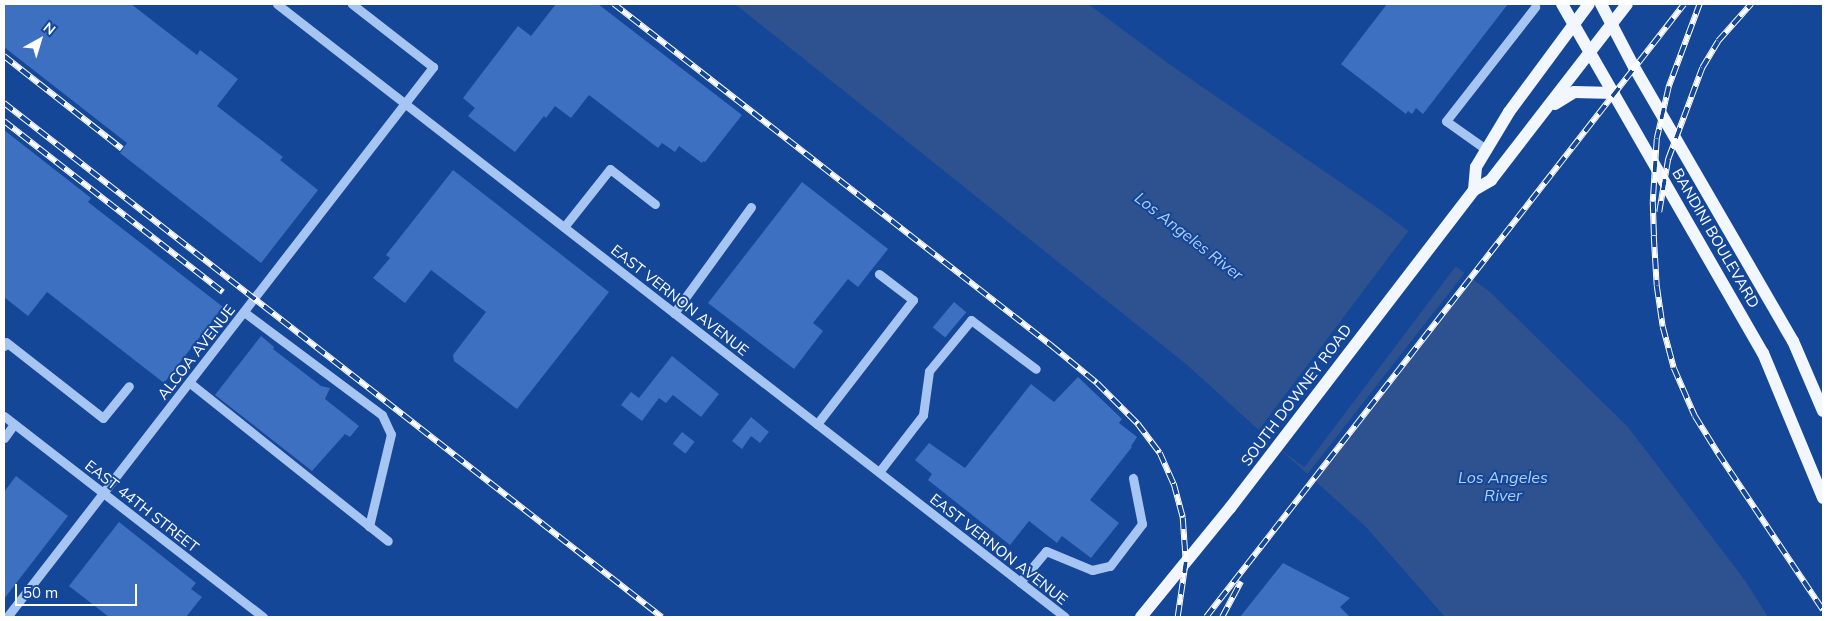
<!DOCTYPE html>
<style>
body{margin:0}
#map{position:relative;width:1827px;height:621px;overflow:hidden;background:#144798;font-family:Mulish,sans-serif}
div>[style]{position:absolute}
.water>*{inset:0;background:#2d528f}
.pier>*{inset:0;background:#144798;transform-origin:0 0}
.building>*{inset:0;background:#3d70c0;transform-origin:0 0}
.minor>*{height:9px;margin:-4.5px;padding:0 4.5px;transform-origin:4.5px;border-radius:4.5px;background:#a6c5f3}
.major>*{height:12px;margin:-6px;padding:0 6px;transform-origin:6px;border-radius:6px;background:#f2f6ff}
.rail>*{height:5.5px;margin-top:-2.75px;transform-origin:0;background:repeating-linear-gradient(90deg,#144798 0 11px,#fff 0 22px);box-sizing:border-box;border-block:1px solid #fff}
span{translate:-50% -50%;white-space:nowrap;text-align:center;line-height:1.15;-webkit-text-stroke:4px #144798;paint-order:stroke}
.street-label{font-size:15px;color:#fff}
.water-label{font-size:16px;color:#b3cff9;font-style:italic}
.frame{position:absolute;inset:0;border:5px solid #fff;pointer-events:none}
.north{position:absolute;left:15px;top:15px;width:50px;height:50px;-webkit-text-stroke:4px #144798;paint-order:stroke;rotate:39deg;font-size:14px;font-weight:700;line-height:20px;text-align:center;color:#fff}
.north::after{content:'';display:block;margin:auto;width:18px;height:22px;background:#fff;clip-path:polygon(50% 0,100% 100%,50% 72%,0 100%)}
.scale{position:absolute;left:15px;top:584px;width:122px;height:22px;box-sizing:border-box;border:2px solid #fff;border-top:0;padding-left:6px;font-size:15px;line-height:18px;white-space:nowrap;color:#fff;-webkit-text-stroke:4px #144798;paint-order:stroke}
</style>
<div id="map">
<div class="water">
<div style="clip-path:polygon(735px 4px,1088px 4px,1169px 64px,1379px 209px,1490px 292px,1628px 427px,1744px 579px,1768px 617px,1445px 617px,1366px 527px,1186px 364px)"></div>
</div>
<div class="pier">
<div style="left:1410px;top:229px;width:59px;height:254px;rotate:37deg"></div>
<div style="left:1466px;top:271px;width:11px;height:260px;rotate:38deg"></div>
</div>
<div class="building">
<div style="clip-path:polygon(4px 4px,131px 4px,197px 55px,200px 50px,238px 79px,217px 106px,283px 157px,280px 160px,318px 190px,261px 263px,120px 153px,127px 143px,4px 47px)"></div>
<div style="clip-path:polygon(556px 4px,598px 4px,742px 115px,705px 162px,703px 161px,702px 163px,679px 146px,675px 152px,662px 143px,658px 148px,589px 95px,571px 118px,555px 106px,546px 118px,544px 116px,515px 152px,468px 116px,475px 108px,463px 98px,518px 26px,531px 36px)"></div>
<div style="clip-path:polygon(1387px 4px,1508px 4px,1423px 114px,1416px 108px,1412px 114px,1408px 111px,1406px 114px,1341px 64px)"></div>
<div style="clip-path:polygon(4px 130px,91px 198px,88px 202px,223px 307px,164px 383px,47px 292px,28px 316px,4px 297px)"></div>
<div style="clip-path:polygon(453px 170px,609px 292px,517px 409px,454px 361px,453px 355px,486px 312px,431px 270px,405px 303px,373px 278px,390px 258px,386px 255px)"></div>
<div style="clip-path:polygon(802px 182px,888px 249px,858px 287px,848px 279px,813px 323px,823px 331px,794px 369px,708px 303px)"></div>
<div style="left:954px;top:302px;width:16px;height:33px;rotate:40deg"></div>
<div style="clip-path:polygon(261px 336px,274px 347px,273px 349px,321px 386px,330px 388px,325px 399px,359px 426px,350px 437px,345px 434px,312px 471px,215px 395px)"></div>
<div style="clip-path:polygon(672px 356px,719px 394px,701px 417px,673px 395px,666px 403px,659px 398px,642px 421px,621px 405px,631px 392px,639px 398px)"></div>
<div style="clip-path:polygon(1078px 377px,1122px 419px,1119px 423px,1137px 437px,1131px 446px,1132px 447px,1090px 500px,1119px 523px,1091px 558px,1062px 536px,1057px 543px,1029px 521px,1010px 545px,928px 480px,932px 474px,915px 460px,929px 443px,965px 468px,1031px 384px,1054px 402px)"></div>
<div style="clip-path:polygon(751px 417px,769px 432px,760px 443px,751px 436px,742px 449px,732px 441px)"></div>
<div style="left:682px;top:432px;width:16px;height:15px;rotate:38deg"></div>
<div style="clip-path:polygon(16px 476px,68px 516px,4px 599px,4px 492px)"></div>
<div style="clip-path:polygon(119px 522px,196px 583px,191px 589px,202px 597px,186px 617px,109px 617px,69px 586px)"></div>
<div style="clip-path:polygon(1283px 563px,1350px 598px,1340px 607px,1350px 617px,1240px 617px)"></div>
</div>
<div class="minor">
<div style="left:277px;top:4px;width:998px;rotate:37.88deg"></div>
<div style="left:1487px;top:150px;width:50px;rotate:-144.7deg"></div>
<div style="left:1446px;top:121px;width:145px;rotate:-52deg"></div>
<div style="left:564px;top:227px;width:74px;rotate:-51.6deg"></div>
<div style="left:610px;top:169px;width:57px;rotate:37.9deg"></div>
<div style="left:244px;top:312px;width:172px;rotate:36.7deg"></div>
<div style="left:382px;top:415px;width:21px;rotate:65deg"></div>
<div style="left:391px;top:434px;width:95px;rotate:103.4deg"></div>
<div style="left:674px;top:313px;width:131px;rotate:-54deg"></div>
<div style="left:4px;top:346px;width:4px;rotate:-63deg"></div>
<div style="left:6px;top:342px;width:123px;rotate:38.1deg"></div>
<div style="left:103px;top:418px;width:41px;rotate:-50.9deg"></div>
<div style="left:190px;top:383px;width:253px;rotate:38.6deg"></div>
<div style="left:4px;top:416px;width:328px;rotate:37.8deg"></div>
<div style="left:817px;top:424px;width:157px;rotate:-52.3deg"></div>
<div style="left:913px;top:300px;width:43px;rotate:-142.6deg"></div>
<div style="left:4px;top:438px;width:17px;rotate:-54deg"></div>
<div style="left:879px;top:472px;width:72px;rotate:-52.3deg"></div>
<div style="left:923px;top:415px;width:44px;rotate:-82.2deg"></div>
<div style="left:929px;top:371px;width:66px;rotate:-50.5deg"></div>
<div style="left:971px;top:320px;width:81px;rotate:37deg"></div>
<div style="left:1020px;top:582px;width:40px;rotate:-50deg"></div>
<div style="left:1046px;top:551px;width:50px;rotate:22.4deg"></div>
<div style="left:1092px;top:570px;width:18px;rotate:-13deg"></div>
<div style="left:1110px;top:566px;width:53px;rotate:-52.7deg"></div>
<div style="left:1142px;top:524px;width:47px;rotate:-101.1deg"></div>
<div style="left:7px;top:617px;width:696px;rotate:-52.24deg"></div>
<div style="left:433px;top:67px;width:103px;rotate:-142.1deg"></div>
</div>
<div class="major">
<div style="left:1562px;top:4px;width:403px;rotate:60.1deg"></div>
<div style="left:1763px;top:353px;width:157px;rotate:67.5deg"></div>
<div style="left:1601px;top:4px;width:71px;rotate:62.4deg"></div>
<div style="left:1634px;top:67px;width:317px;rotate:59.9deg"></div>
<div style="left:1793px;top:341px;width:76px;rotate:66.8deg"></div>
<div style="left:1555px;top:104px;width:22px;rotate:-32deg"></div>
<div style="left:1574px;top:92px;width:40px;rotate:1.4deg"></div>
<div style="left:1474px;top:190px;width:23px;rotate:-85deg"></div>
<div style="left:1476px;top:167px;width:64px;rotate:-59deg"></div>
<div style="left:1509px;top:112px;width:134px;rotate:-53.5deg"></div>
<div style="left:1141px;top:617px;width:141px;rotate:-50.8deg"></div>
<div style="left:1230px;top:508px;width:401px;rotate:-52.5deg"></div>
<div style="left:1474px;top:190px;width:20px;rotate:-30deg"></div>
<div style="left:1491px;top:180px;width:222px;rotate:-52.3deg"></div>
</div>
<div class="rail">
<div style="left:614px;top:4px;width:556px;rotate:37.98deg"></div>
<div style="left:1052px;top:346px;width:58px;rotate:39.4deg"></div>
<div style="left:1097px;top:383px;width:58px;rotate:45deg"></div>
<div style="left:1138px;top:424px;width:36px;rotate:53deg"></div>
<div style="left:1160px;top:453px;width:34px;rotate:66deg"></div>
<div style="left:1174px;top:484px;width:35px;rotate:75deg"></div>
<div style="left:1183px;top:518px;width:44px;rotate:86.1deg"></div>
<div style="left:1186px;top:562px;width:56px;rotate:98.3deg"></div>
<div style="left:1700px;top:4px;width:89px;rotate:110.5deg"></div>
<div style="left:1669px;top:87px;width:53px;rotate:103deg"></div>
<div style="left:1657px;top:139px;width:63px;rotate:93.6deg"></div>
<div style="left:1653px;top:202px;width:34px;rotate:88deg"></div>
<div style="left:1654px;top:236px;width:50px;rotate:86.6deg"></div>
<div style="left:1657px;top:286px;width:41px;rotate:81.7deg"></div>
<div style="left:1663px;top:327px;width:42px;rotate:75deg"></div>
<div style="left:1674px;top:368px;width:52px;rotate:66.4deg"></div>
<div style="left:1695px;top:416px;width:44px;rotate:58.1deg"></div>
<div style="left:1718px;top:453px;width:189px;rotate:56.2deg"></div>
<div style="left:4px;top:56px;width:150px;rotate:38.2deg"></div>
<div style="left:4px;top:103px;width:835px;rotate:38deg"></div>
<div style="left:4px;top:121px;width:278px;rotate:38deg"></div>
<div style="left:1659px;top:212px;width:54px;rotate:-80.4deg"></div>
<div style="left:1668px;top:159px;width:97px;rotate:-69.5deg"></div>
<div style="left:1702px;top:68px;width:31px;rotate:-59deg"></div>
<div style="left:1718px;top:41px;width:50px;rotate:-48.3deg"></div>
<div style="left:1206px;top:617px;width:777px;rotate:-52.05deg"></div>
<div style="left:1222px;top:617px;width:40px;rotate:-62deg"></div>
</div>
<div class="street-label">
<span style="left:1716px;top:238px;rotate:60deg">BANDINI BOULEVARD</span>
<span style="left:680px;top:300px;rotate:38deg">EAST VERNON AVENUE</span>
<span style="left:196px;top:352px;rotate:-52deg">ALCOA AVENUE</span>
<span style="left:1296px;top:395px;rotate:-53deg">SOUTH DOWNEY ROAD</span>
<span style="left:142px;top:506px;rotate:38deg">EAST 44TH STREET</span>
<span style="left:999px;top:549px;rotate:38deg">EAST VERNON AVENUE</span>
</div>
<div class="water-label">
<span style="left:1189px;top:236px;rotate:38deg">Los Angeles River</span>
<span style="left:1503px;top:486px">Los Angeles<br>River</span>
</div>
<div class="frame"></div>
<div class="north">N</div>
<div class="scale">50 m</div>
</div>
